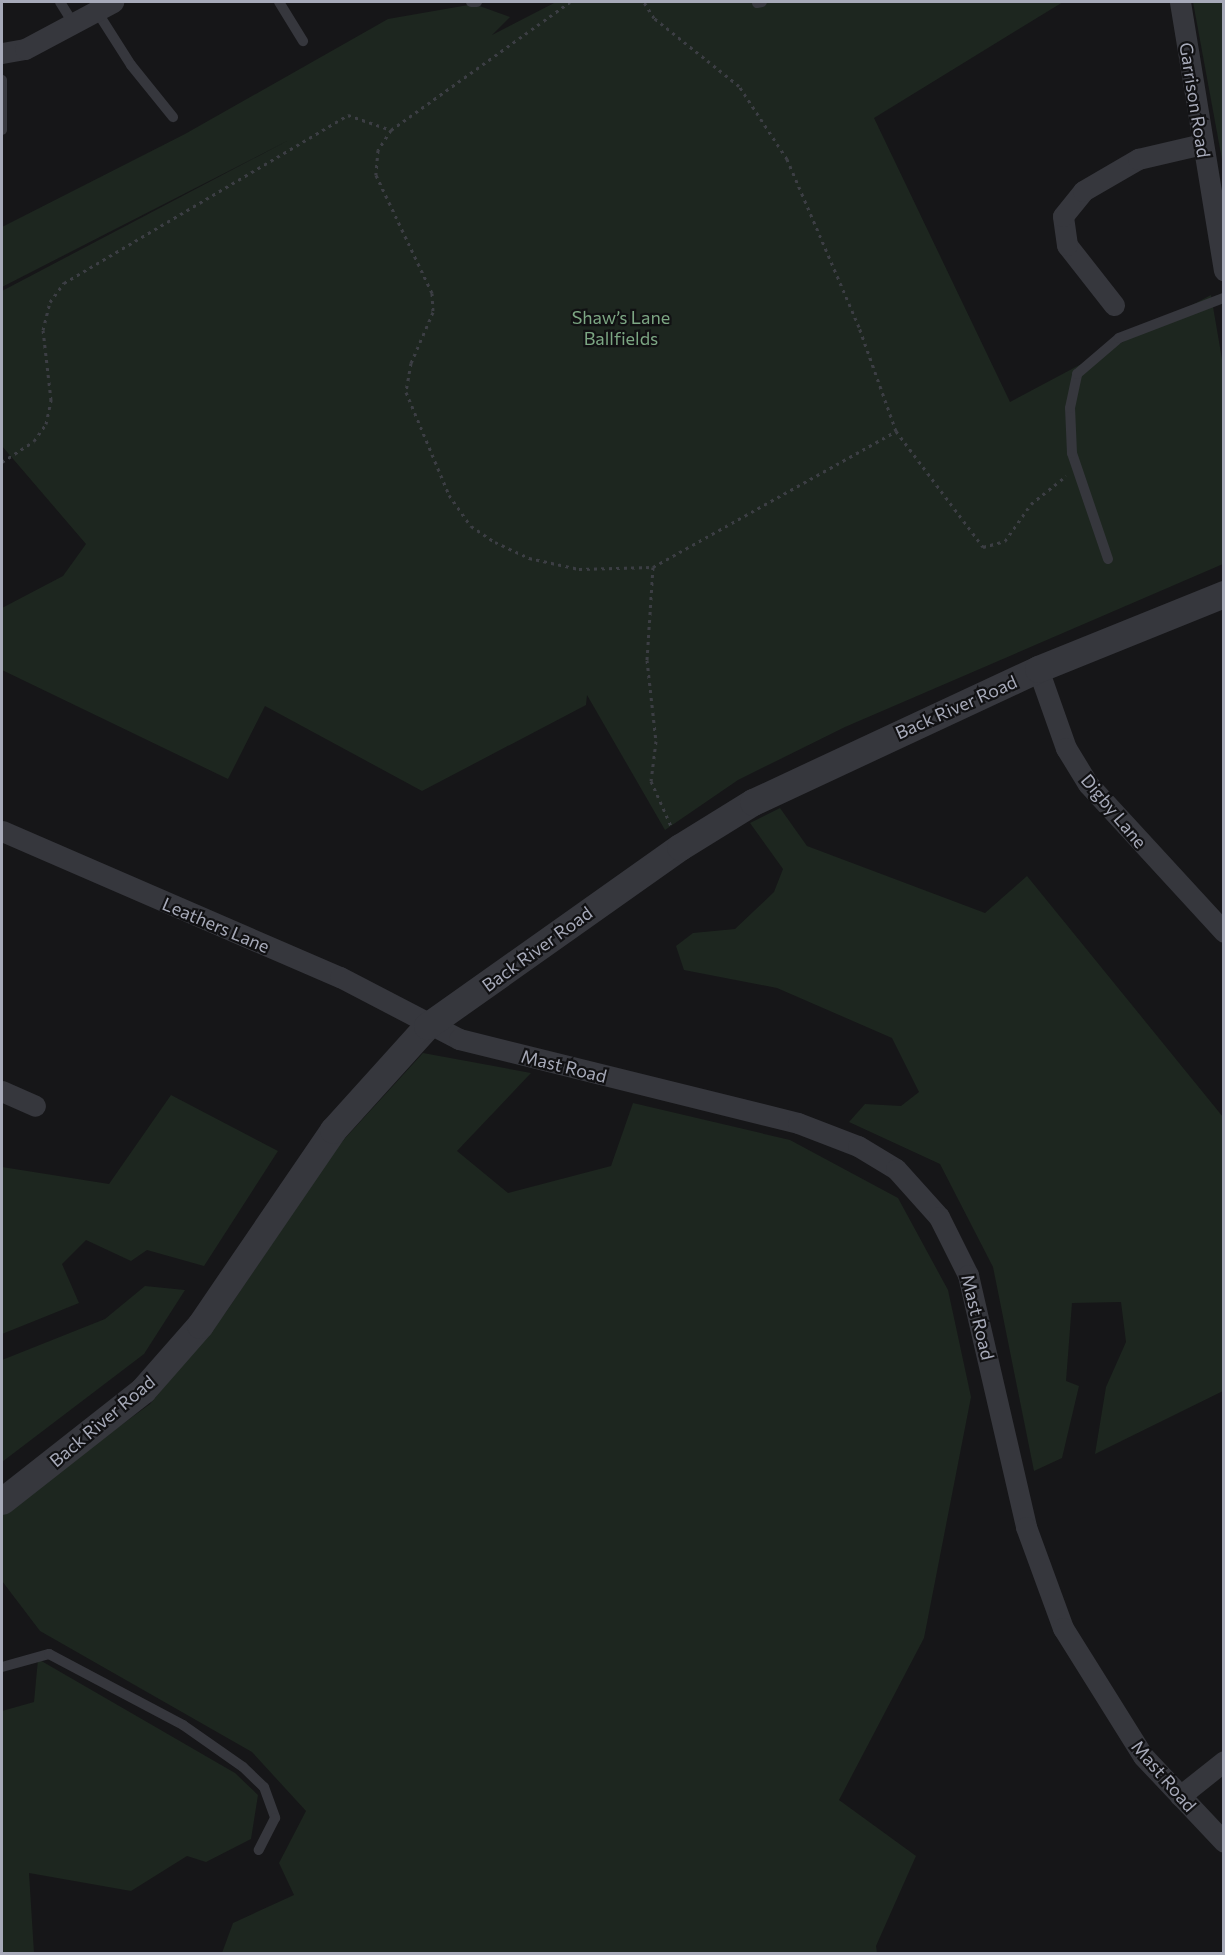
<!DOCTYPE html>
<meta charset="utf-8">
<style>
body{margin:0}
#map{position:relative;width:1225px;height:1955px;overflow:hidden;background:#161618;font-family:Commissioner,sans-serif}
div>[style]{position:absolute}
.green>*{inset:0;background:#1d261f}
.path>*{height:3px;margin-top:-1.5px;transform-origin:0;background:repeating-linear-gradient(90deg,#3c3e44 0 3px,transparent 0 7.5px)}
.service>*{height:10px;margin:-5px;padding:0 5px;transform-origin:5px;border-radius:5px;background:#36373d}
.minor>*{height:21px;margin:-10.5px;padding:0 10.5px;transform-origin:10.5px;border-radius:10.5px;background:#36373d}
.tertiary>*{height:27px;margin:-13.5px;padding:0 13.5px;transform-origin:13.5px;border-radius:13.5px;background:#36373d}
span{translate:-50% -50%;white-space:nowrap;text-align:center;line-height:1.15;-webkit-text-stroke:4.5px #111113;paint-order:stroke}
.street-label{font-size:18px;color:#a7aab9}
.park-label{font-size:18px;color:#7ca683}
.frame{position:absolute;inset:0;border:3px solid #a7aab9;pointer-events:none}
</style>
<div id="map">
<div class="green">
<div style="clip-path:polygon(556px 2px,1063px 2px,874px 118px,1010px 402px,1211px 295px,1223px 365px,1223px 564px,845px 727px,738px 780px,665px 830px,587px 695px,586px 705px,422px 791px,265px 706px,228px 779px,2px 670px,2px 608px,63px 576px,86px 544px,2px 446px,2px 291px,289px 140px,2px 287px,2px 227px,185px 134px,388px 19px,474px 4px,510px 17px,492px 35px)"></div>
<div style="clip-path:polygon(1193px 2px,1223px 2px,1223px 165px)"></div>
<div style="clip-path:polygon(780px 808px,807px 846px,985px 913px,1027px 876px,1223px 1117px,1223px 1391px,1095px 1454px,1106px 1387px,1126px 1342px,1121px 1302px,1072px 1303px,1066px 1381px,1079px 1386px,1062px 1458px,1034px 1471px,993px 1267px,940px 1164px,849px 1122px,865px 1104px,901px 1106px,919px 1092px,892px 1038px,777px 988px,684px 970px,676px 946px,693px 933px,735px 929px,774px 892px,783px 869px,750px 823px)"></div>
<div style="clip-path:polygon(423px 1053px,531px 1073px,457px 1151px,508px 1193px,611px 1166px,633px 1103px,790px 1140px,898px 1198px,948px 1290px,971px 1397px,924px 1638px,839px 1800px,916px 1856px,876px 1946px,877px 1953px,222px 1953px,233px 1923px,294px 1895px,279px 1863px,306px 1811px,252px 1752px,40px 1631px,2px 1581px,2px 1512px,150px 1404px,226px 1312px,338px 1146px)"></div>
<div style="clip-path:polygon(171px 1095px,278px 1151px,204px 1266px,147px 1250px,131px 1261px,86px 1240px,62px 1264px,79px 1303px,2px 1334px,2px 1167px,109px 1184px)"></div>
<div style="clip-path:polygon(145px 1286px,185px 1290px,144px 1354px,2px 1462px,2px 1360px,105px 1319px)"></div>
<div style="clip-path:polygon(38px 1659px,235px 1773px,258px 1795px,251px 1839px,206px 1862px,187px 1856px,131px 1891px,29px 1873px,34px 1953px,2px 1954px,2px 1711px,34px 1702px)"></div>
</div>
<div class="path">
<div style="left:391px;top:130px;width:220px;rotate:-35.6deg"></div>
<div style="left:896px;top:431px;width:145px;rotate:53.1deg"></div>
<div style="left:983px;top:547px;width:23px;rotate:-15deg"></div>
<div style="left:1005px;top:541px;width:45px;rotate:-54.9deg"></div>
<div style="left:1031px;top:504px;width:45px;rotate:-38.7deg"></div>
<div style="left:2px;top:462px;width:38px;rotate:-33deg"></div>
<div style="left:34px;top:441px;width:21px;rotate:-55deg"></div>
<div style="left:46px;top:424px;width:25px;rotate:-78deg"></div>
<div style="left:51px;top:400px;width:70px;rotate:-96.5deg"></div>
<div style="left:43px;top:330px;width:29px;rotate:-76deg"></div>
<div style="left:50px;top:302px;width:24px;rotate:-54deg"></div>
<div style="left:64px;top:283px;width:330px;rotate:-30.6deg"></div>
<div style="left:348px;top:115px;width:46px;rotate:19.2deg"></div>
<div style="left:391px;top:130px;width:24px;rotate:123deg"></div>
<div style="left:378px;top:150px;width:25px;rotate:95deg"></div>
<div style="left:376px;top:175px;width:131px;rotate:64.6deg"></div>
<div style="left:432px;top:293px;width:19px;rotate:87deg"></div>
<div style="left:433px;top:312px;width:56px;rotate:113.3deg"></div>
<div style="left:411px;top:363px;width:29px;rotate:100deg"></div>
<div style="left:406px;top:392px;width:112px;rotate:67.3deg"></div>
<div style="left:449px;top:495px;width:38px;rotate:55deg"></div>
<div style="left:471px;top:526px;width:29px;rotate:34deg"></div>
<div style="left:495px;top:542px;width:38px;rotate:25deg"></div>
<div style="left:529px;top:558px;width:51px;rotate:12.4deg"></div>
<div style="left:579px;top:569px;width:74px;rotate:-1.5deg"></div>
<div style="left:653px;top:567px;width:278px;rotate:-29.2deg"></div>
<div style="left:896px;top:431px;width:110px;rotate:-109.6deg"></div>
<div style="left:859px;top:327px;width:183px;rotate:-113.2deg"></div>
<div style="left:787px;top:159px;width:87px;rotate:-123.3deg"></div>
<div style="left:739px;top:86px;width:109px;rotate:-141.3deg"></div>
<div style="left:654px;top:18px;width:19px;rotate:-122deg"></div>
<div style="left:653px;top:567px;width:93px;rotate:93.7deg"></div>
<div style="left:647px;top:660px;width:81px;rotate:83.7deg"></div>
<div style="left:656px;top:741px;width:40px;rotate:97.1deg"></div>
<div style="left:651px;top:781px;width:49px;rotate:66deg"></div>
</div>
<div class="service">
<div style="left:60px;top:2px;width:26px;rotate:58deg"></div>
<div style="left:279px;top:2px;width:46px;rotate:58.4deg"></div>
<div style="left:471px;top:2px;width:6px"></div>
<div style="left:757px;top:3px;width:5px;rotate:-11deg"></div>
<div style="left:96px;top:10px;width:65px;rotate:57.5deg"></div>
<div style="left:131px;top:65px;width:67px;rotate:51.1deg"></div>
<div style="left:2px;top:80px;width:50px;rotate:90deg"></div>
<div style="left:1108px;top:559px;width:112px;rotate:-108.8deg"></div>
<div style="left:1072px;top:453px;width:45px;rotate:-92.5deg"></div>
<div style="left:1070px;top:408px;width:35px;rotate:-78deg"></div>
<div style="left:1077px;top:374px;width:55px;rotate:-40.6deg"></div>
<div style="left:1119px;top:338px;width:112px;rotate:-20.9deg"></div>
<div style="left:2px;top:1667px;width:49px;rotate:-15.5deg"></div>
<div style="left:49px;top:1654px;width:152px;rotate:27.9deg"></div>
<div style="left:183px;top:1725px;width:73px;rotate:35deg"></div>
<div style="left:243px;top:1767px;width:29px;rotate:44deg"></div>
<div style="left:264px;top:1787px;width:33px;rotate:70deg"></div>
<div style="left:275px;top:1818px;width:36px;rotate:117deg"></div>
</div>
<div class="minor">
<div style="left:1180px;top:2px;width:272px;rotate:80.7deg"></div>
<div style="left:2px;top:53px;width:23px;rotate:-10deg"></div>
<div style="left:25px;top:49px;width:100px;rotate:-28.1deg"></div>
<div style="left:1114px;top:305px;width:76px;rotate:-128.1deg"></div>
<div style="left:1067px;top:245px;width:29px;rotate:-98deg"></div>
<div style="left:1063px;top:216px;width:32px;rotate:-51deg"></div>
<div style="left:1083px;top:191px;width:64px;rotate:-30.2deg"></div>
<div style="left:1138px;top:159px;width:66px;rotate:-13.2deg"></div>
<div style="left:1038px;top:669px;width:84px;rotate:70.5deg"></div>
<div style="left:1066px;top:748px;width:42px;rotate:58.6deg"></div>
<div style="left:1088px;top:784px;width:201px;rotate:47.4deg"></div>
<div style="left:2px;top:831px;width:368px;rotate:23.4deg"></div>
<div style="left:340px;top:977px;width:134px;rotate:27.5deg"></div>
<div style="left:459px;top:1039px;width:349px;rotate:13.9deg"></div>
<div style="left:798px;top:1123px;width:64px;rotate:21deg"></div>
<div style="left:858px;top:1146px;width:44px;rotate:31.2deg"></div>
<div style="left:896px;top:1169px;width:64px;rotate:48.1deg"></div>
<div style="left:939px;top:1217px;width:65px;rotate:63.4deg"></div>
<div style="left:968px;top:1275px;width:259px;rotate:77deg"></div>
<div style="left:1026px;top:1527px;width:108px;rotate:69.9deg"></div>
<div style="left:1063px;top:1628px;width:151px;rotate:58deg"></div>
<div style="left:1143px;top:1756px;width:118px;rotate:46.7deg"></div>
<div style="left:2px;top:1091px;width:36px;rotate:24deg"></div>
<div style="left:1180px;top:1796px;width:56px;rotate:-38.5deg"></div>
</div>
<div class="tertiary">
<div style="left:2px;top:1501px;width:179px;rotate:-38.2deg"></div>
<div style="left:143px;top:1390px;width:86px;rotate:-48.8deg"></div>
<div style="left:200px;top:1325px;width:236px;rotate:-55.7deg"></div>
<div style="left:333px;top:1130px;width:140px;rotate:-47.9deg"></div>
<div style="left:427px;top:1026px;width:310px;rotate:-35.3deg"></div>
<div style="left:680px;top:847px;width:86px;rotate:-31.7deg"></div>
<div style="left:753px;top:802px;width:315px;rotate:-25deg"></div>
<div style="left:1038px;top:669px;width:201px;rotate:-22deg"></div>
</div>
<div class="street-label">
<span style="left:1195px;top:100px;rotate:81deg">Garrison Road</span>
<span style="left:956px;top:707px;rotate:-24deg">Back River Road</span>
<span style="left:1114px;top:811px;rotate:50deg">Digby Lane</span>
<span style="left:216px;top:925px;rotate:23deg">Leathers Lane</span>
<span style="left:537px;top:949px;rotate:-36deg">Back River Road</span>
<span style="left:564px;top:1066px;rotate:14deg">Mast Road</span>
<span style="left:978px;top:1317px;rotate:76deg">Mast Road</span>
<span style="left:102px;top:1421px;rotate:-40deg">Back River Road</span>
<span style="left:1164px;top:1776px;rotate:49deg">Mast Road</span>
</div>
<div class="park-label">
<span style="left:621px;top:328px">Shaw’s Lane<br>Ballfields</span>
</div>
<div class="frame"></div>
</div>
